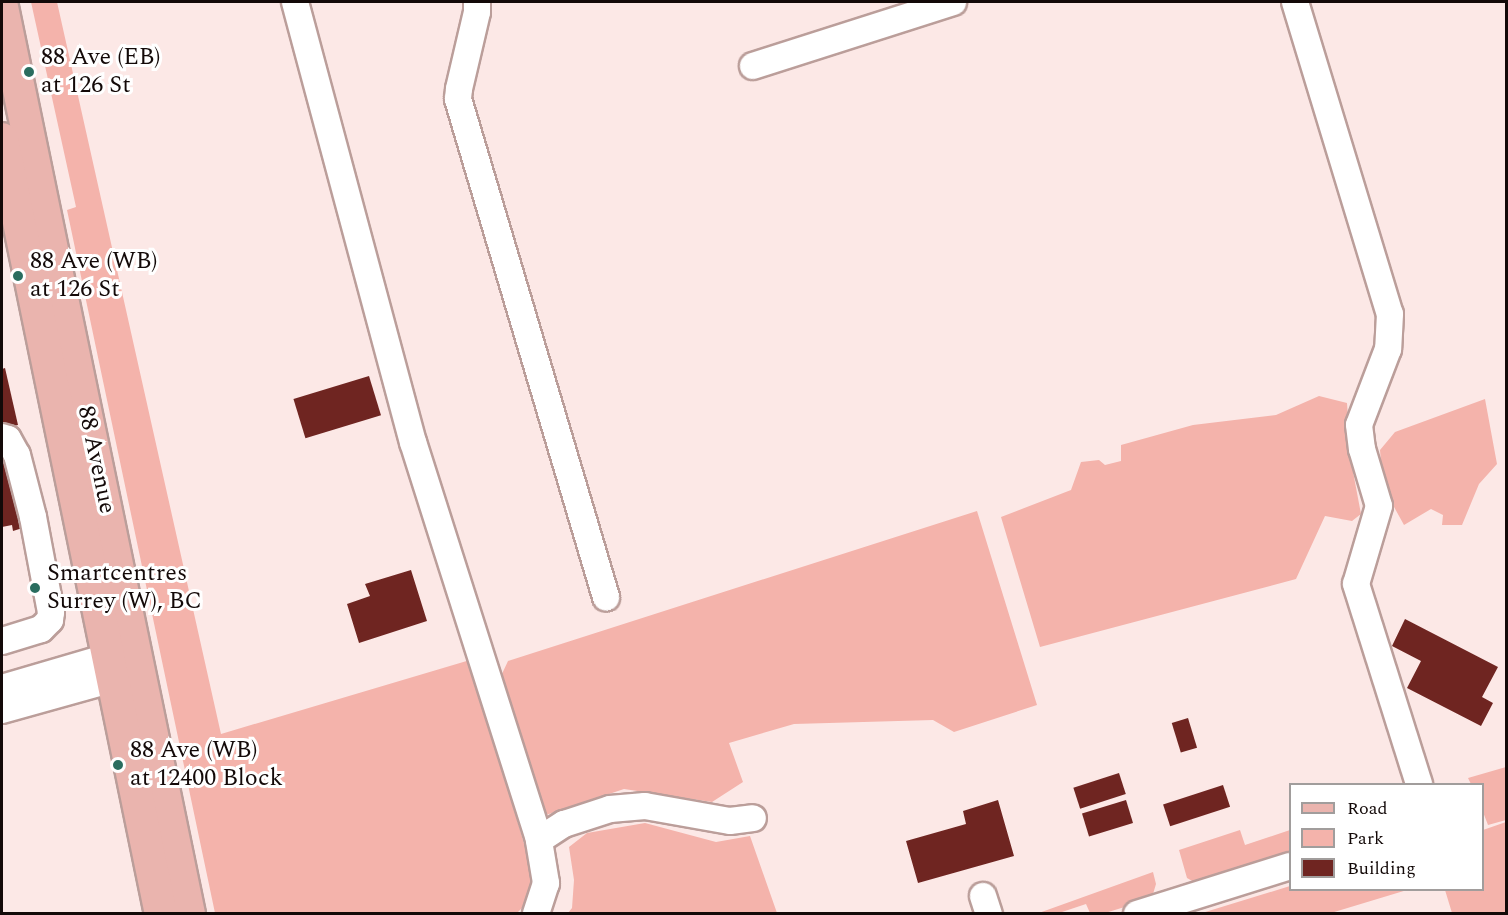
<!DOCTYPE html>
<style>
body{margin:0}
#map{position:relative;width:1508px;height:915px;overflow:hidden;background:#fce8e6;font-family:Spectral,serif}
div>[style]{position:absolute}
.green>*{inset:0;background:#f4b3ab}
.building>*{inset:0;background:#6f2521;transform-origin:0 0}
.roads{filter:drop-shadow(2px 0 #bb9e9a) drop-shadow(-2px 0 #bb9e9a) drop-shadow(0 2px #bb9e9a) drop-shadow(0 -2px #bb9e9a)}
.minor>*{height:26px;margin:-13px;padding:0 13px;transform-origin:13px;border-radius:13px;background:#fff}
.major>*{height:32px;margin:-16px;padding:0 16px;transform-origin:16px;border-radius:16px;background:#eab4ae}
.dots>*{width:16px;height:16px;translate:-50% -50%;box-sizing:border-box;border:3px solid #fff;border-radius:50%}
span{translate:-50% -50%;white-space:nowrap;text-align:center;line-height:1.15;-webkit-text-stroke:6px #fff;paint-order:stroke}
.poi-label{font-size:24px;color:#130908}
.left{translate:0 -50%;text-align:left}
.street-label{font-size:24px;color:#130908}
.frame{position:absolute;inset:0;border:3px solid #130908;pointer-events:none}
.legend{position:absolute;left:1289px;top:783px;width:195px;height:108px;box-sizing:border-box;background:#fff;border:2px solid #a19d9c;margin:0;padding:8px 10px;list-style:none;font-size:18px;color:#130908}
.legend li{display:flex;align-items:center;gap:12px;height:30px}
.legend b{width:30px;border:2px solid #a19d9c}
</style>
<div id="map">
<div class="green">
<div style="clip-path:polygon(31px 2px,57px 2px,221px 734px,470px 660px,533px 874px,525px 905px,517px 913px,215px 913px,67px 210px,76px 207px)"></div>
<div style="clip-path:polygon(1319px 396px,1347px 403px,1351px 461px,1361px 514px,1352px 521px,1325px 516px,1296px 579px,1040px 647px,1001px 517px,1071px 490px,1081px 462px,1099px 460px,1105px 465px,1121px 461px,1121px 445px,1193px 425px,1276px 415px)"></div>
<div style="clip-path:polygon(1485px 399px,1497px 464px,1479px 484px,1462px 525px,1442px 525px,1443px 515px,1431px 509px,1404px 525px,1383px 487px,1380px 450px,1395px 432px)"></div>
<div style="clip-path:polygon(977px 511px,1037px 705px,954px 732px,933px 720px,794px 724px,729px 743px,743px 782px,712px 802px,624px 789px,546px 815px,501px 676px,508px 661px)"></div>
<div style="clip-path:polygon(1506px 767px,1506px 820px,1488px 825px,1483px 812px,1482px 784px,1471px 784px,1468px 778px)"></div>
<div style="clip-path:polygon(1506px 822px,1506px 913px,1452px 913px,1445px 890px,1482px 890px,1483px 830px)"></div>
<div style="clip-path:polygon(645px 823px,716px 842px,750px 836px,777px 913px,568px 913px,572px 908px,574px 880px,569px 847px,587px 833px)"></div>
<div style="clip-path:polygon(1240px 830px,1245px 845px,1290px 830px,1290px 858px,1201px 886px,1187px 878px,1179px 850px)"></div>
<div style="clip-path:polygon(1153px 872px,1156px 884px,1153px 894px,1141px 902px,1105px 913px,1090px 913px,1086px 904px,1059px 913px,1036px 914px)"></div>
<div style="clip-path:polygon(1290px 886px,1290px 890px,1407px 890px,1331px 913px,1202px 913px)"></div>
</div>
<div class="building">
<div style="clip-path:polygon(5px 368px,18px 425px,2px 429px,2px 369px)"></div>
<div style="left:369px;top:376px;width:41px;height:79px;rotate:73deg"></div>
<div style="clip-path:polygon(9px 460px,29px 526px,13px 531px,12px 525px,2px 527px,2px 462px)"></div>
<div style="clip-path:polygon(411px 570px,427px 621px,359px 643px,347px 604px,370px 596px,365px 584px)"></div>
<div style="clip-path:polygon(1405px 619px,1498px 667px,1482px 697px,1493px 703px,1481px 726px,1407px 688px,1421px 661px,1392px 646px)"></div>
<div style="left:1188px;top:718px;width:31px;height:17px;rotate:73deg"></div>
<div style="left:1119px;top:773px;width:22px;height:48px;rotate:72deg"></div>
<div style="left:1223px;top:785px;width:23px;height:63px;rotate:72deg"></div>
<div style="clip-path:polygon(998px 800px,1014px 856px,918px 883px,906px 841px,966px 824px,963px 811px)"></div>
<div style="left:1126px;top:800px;width:24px;height:46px;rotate:73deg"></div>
</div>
<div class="roads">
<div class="minor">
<div style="left:295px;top:2px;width:456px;rotate:75deg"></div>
<div style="left:413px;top:442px;width:412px;rotate:72.4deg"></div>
<div style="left:538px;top:835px;width:49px;rotate:80.5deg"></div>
<div style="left:546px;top:883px;width:33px;rotate:108deg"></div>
<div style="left:477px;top:2px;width:10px;rotate:90deg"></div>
<div style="left:477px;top:12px;width:79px;rotate:103.2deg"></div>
<div style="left:459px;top:89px;width:10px;rotate:96deg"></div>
<div style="left:458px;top:99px;width:520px;rotate:73.45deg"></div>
<div style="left:1295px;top:2px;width:326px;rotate:73.1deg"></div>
<div style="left:1390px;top:314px;width:35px;rotate:93deg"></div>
<div style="left:1388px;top:349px;width:81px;rotate:110.9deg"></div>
<div style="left:1359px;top:425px;width:24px;rotate:83deg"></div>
<div style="left:1362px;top:449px;width:59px;rotate:73.4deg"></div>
<div style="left:1379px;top:506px;width:81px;rotate:106.4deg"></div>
<div style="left:1356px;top:584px;width:210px;rotate:72.5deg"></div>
<div style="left:753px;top:66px;width:210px;rotate:-17.7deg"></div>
<div style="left:2px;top:437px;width:6px;rotate:18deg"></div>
<div style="left:8px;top:439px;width:18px;rotate:61deg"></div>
<div style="left:17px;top:455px;width:64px;rotate:75.5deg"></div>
<div style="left:33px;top:517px;width:97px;rotate:79.3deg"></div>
<div style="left:51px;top:612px;width:8px;rotate:97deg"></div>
<div style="left:50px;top:620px;width:13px;rotate:135deg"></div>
<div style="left:41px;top:629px;width:41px;rotate:162.9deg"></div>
<div style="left:2px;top:688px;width:128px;rotate:-16.3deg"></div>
<div style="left:2px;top:710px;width:134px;rotate:-15.6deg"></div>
<div style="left:539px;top:840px;width:30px;rotate:-33deg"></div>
<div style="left:564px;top:824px;width:48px;rotate:-18.1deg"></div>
<div style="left:610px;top:809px;width:35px;rotate:-5deg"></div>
<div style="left:645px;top:806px;width:86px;rotate:10deg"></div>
<div style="left:730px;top:821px;width:23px;rotate:-7deg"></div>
<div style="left:983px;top:896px;width:19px;rotate:72deg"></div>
<div style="left:1137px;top:914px;width:160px;rotate:-17.4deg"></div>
</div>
<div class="major">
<div style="left:2px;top:7px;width:926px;rotate:78.35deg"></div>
<div style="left:2px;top:139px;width:791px;rotate:78.41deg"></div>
</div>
</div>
<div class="dots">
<div style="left:29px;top:72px;background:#2a6d5f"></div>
<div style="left:18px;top:276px;background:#2a6d5f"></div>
<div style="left:35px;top:588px;background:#2a6d5f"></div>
<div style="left:118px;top:765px;background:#2a6d5f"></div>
</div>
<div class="poi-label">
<span class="left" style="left:41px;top:72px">88 Ave (EB)<br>at 126 St</span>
<span class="left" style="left:30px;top:276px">88 Ave (WB)<br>at 126 St</span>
<span class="left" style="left:47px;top:588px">Smartcentres<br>Surrey (W), BC</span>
<span class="left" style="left:130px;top:765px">88 Ave (WB)<br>at 12400 Block</span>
</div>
<div class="street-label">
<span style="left:96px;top:460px;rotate:78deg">88 Avenue</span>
</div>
<div class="frame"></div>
<ul class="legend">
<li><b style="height:8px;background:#eab4ae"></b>Road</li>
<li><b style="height:16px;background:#f4b3ab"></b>Park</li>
<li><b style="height:16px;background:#6f2521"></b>Building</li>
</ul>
</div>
